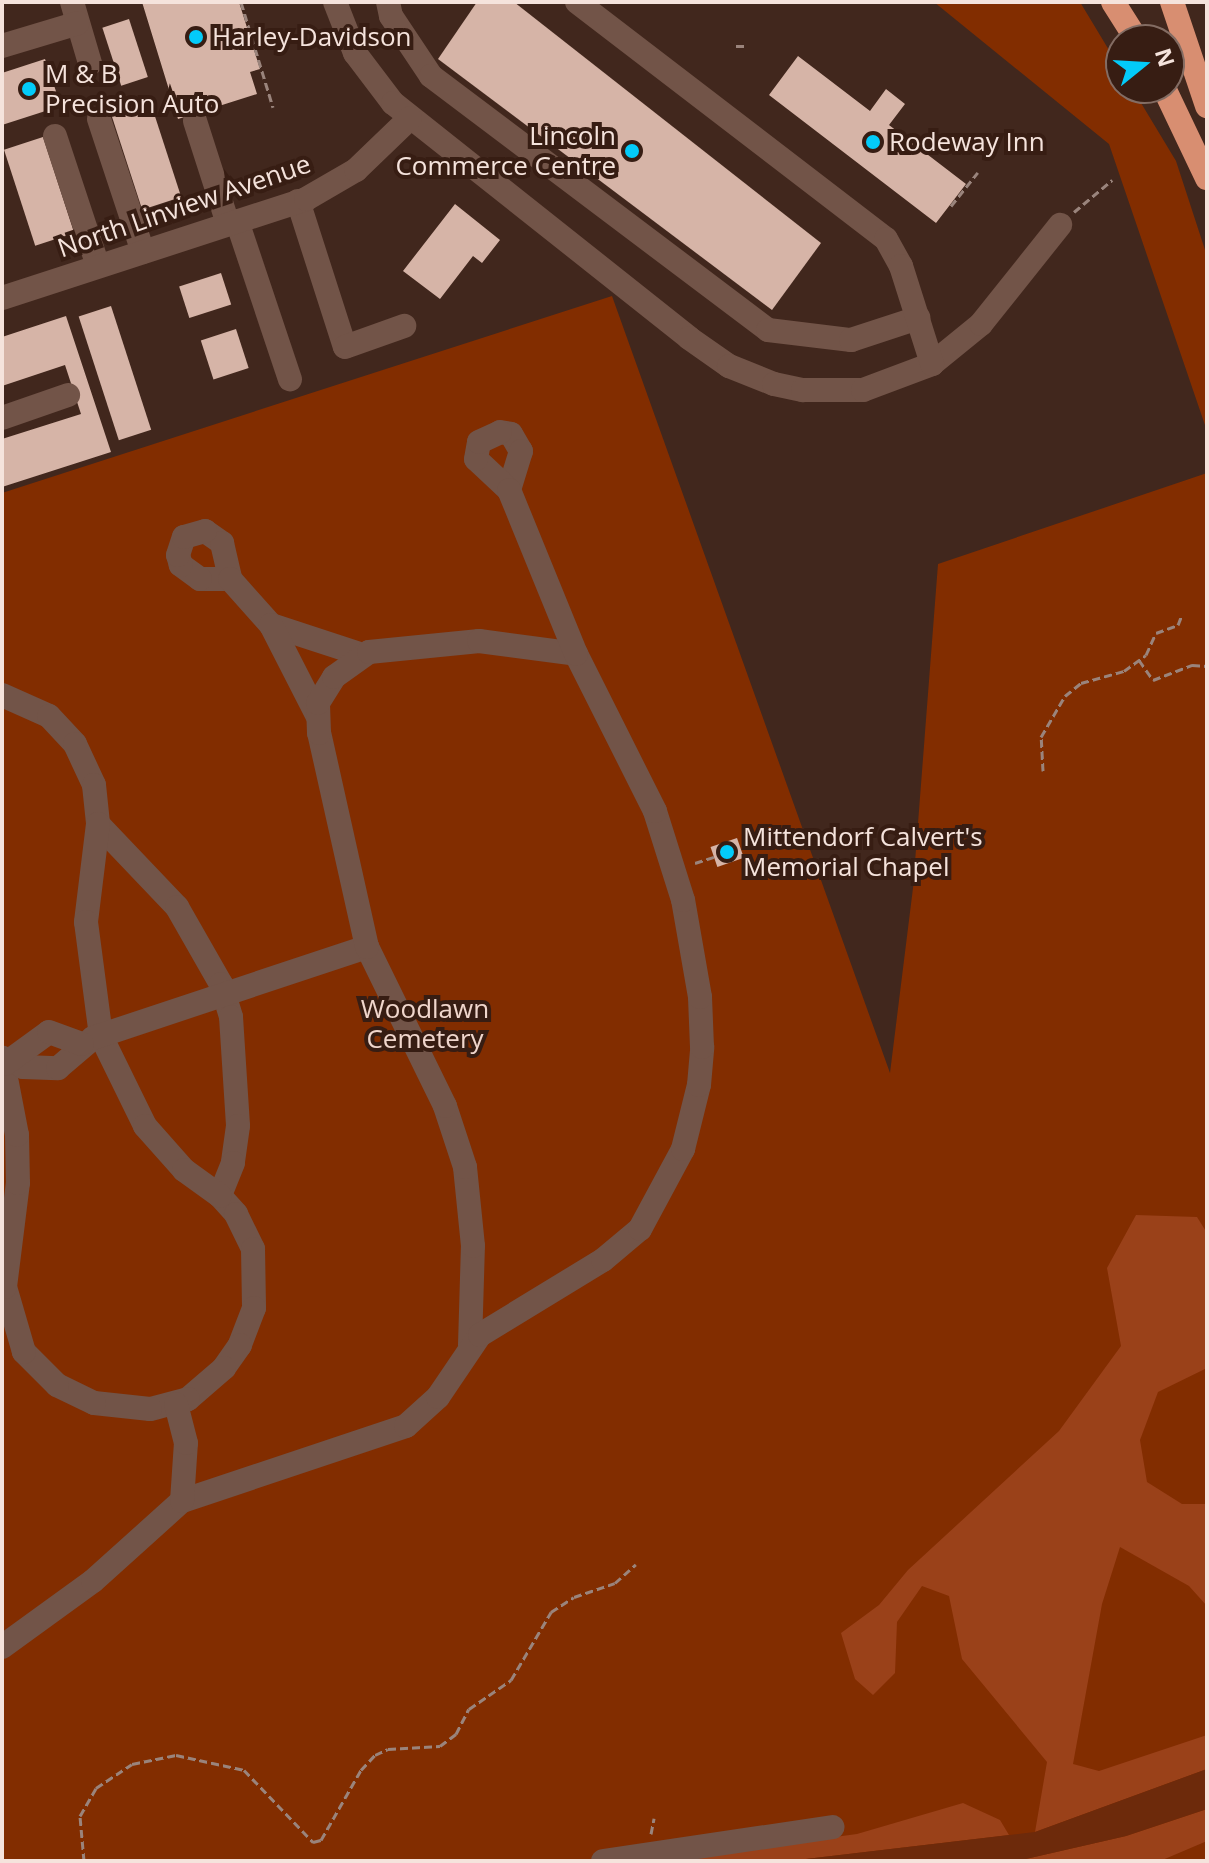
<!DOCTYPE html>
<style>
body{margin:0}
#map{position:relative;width:1209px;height:1863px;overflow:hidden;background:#41271d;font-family:"Open Sans",sans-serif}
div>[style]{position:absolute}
.green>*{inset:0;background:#822d00}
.forest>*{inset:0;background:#9a4119}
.water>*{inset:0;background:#6d2a0b}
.building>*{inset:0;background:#d6b4a7;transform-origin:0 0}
.path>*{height:3px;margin-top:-1.5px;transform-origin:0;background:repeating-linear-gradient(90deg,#9a847c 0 8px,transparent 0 12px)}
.minor>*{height:24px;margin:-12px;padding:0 12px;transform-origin:12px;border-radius:12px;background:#725448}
.highway>*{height:24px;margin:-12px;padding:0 12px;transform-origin:12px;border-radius:12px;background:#d88e71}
.dots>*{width:22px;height:22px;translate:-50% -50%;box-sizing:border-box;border:4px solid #371d13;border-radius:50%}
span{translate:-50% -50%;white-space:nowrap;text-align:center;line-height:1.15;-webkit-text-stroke:8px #371d13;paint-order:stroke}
.poi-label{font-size:26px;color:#f5e3dc}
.left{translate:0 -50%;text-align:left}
.right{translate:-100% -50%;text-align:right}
.street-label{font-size:26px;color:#f5e3dc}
.park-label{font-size:26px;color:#f0d6cc}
.frame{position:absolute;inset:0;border:4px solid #f5e3dc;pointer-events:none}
.north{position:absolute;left:1105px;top:24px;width:80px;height:80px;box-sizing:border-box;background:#371d13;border:2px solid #836c63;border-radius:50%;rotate:72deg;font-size:22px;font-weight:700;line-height:32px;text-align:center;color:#f5e3dc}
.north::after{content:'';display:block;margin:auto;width:28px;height:36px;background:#03cbf9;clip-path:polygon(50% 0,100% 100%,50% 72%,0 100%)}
</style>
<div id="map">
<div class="green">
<div style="clip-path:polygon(934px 2px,1080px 2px,1121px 70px,1121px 88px,1132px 88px,1176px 161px,1207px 256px,1207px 431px,1109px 144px)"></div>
<div style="clip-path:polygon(612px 296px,890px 1073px,913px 888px,938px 564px,1207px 473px,1207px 1861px,2px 1861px,2px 493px)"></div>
</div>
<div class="forest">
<div style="clip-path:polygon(1136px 1215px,1197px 1217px,1207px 1233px,1207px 1368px,1158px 1392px,1140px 1440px,1147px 1482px,1182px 1504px,1207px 1504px,1207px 1606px,1189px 1586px,1120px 1547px,1102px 1604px,1073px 1764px,1099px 1771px,1207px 1735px,1207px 1769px,1035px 1832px,1047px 1762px,962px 1659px,949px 1596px,922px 1586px,897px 1622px,895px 1673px,873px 1695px,855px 1679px,841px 1633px,879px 1605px,908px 1570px,1059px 1431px,1121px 1346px,1107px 1268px)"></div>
<div style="clip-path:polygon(963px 1803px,1000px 1820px,1009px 1835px,789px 1861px,657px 1861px,857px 1834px)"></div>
<div style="clip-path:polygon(1207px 1809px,1207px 1841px,1160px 1861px,1017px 1861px,1126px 1836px)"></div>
</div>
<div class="water">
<div style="clip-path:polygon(1207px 1769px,1207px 1809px,1126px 1836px,1017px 1861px,789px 1861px,1035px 1832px)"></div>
</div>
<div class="building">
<div style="clip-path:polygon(142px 2px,239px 2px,260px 69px,250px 72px,257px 94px,178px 119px)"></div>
<div style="clip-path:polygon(477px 2px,514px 2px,821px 243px,772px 310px,438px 59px)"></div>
<div style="left:129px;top:19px;width:61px;height:28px;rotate:72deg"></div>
<div style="clip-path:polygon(798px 56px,870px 111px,886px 89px,905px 104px,889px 125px,966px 184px,936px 223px,769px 95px)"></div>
<div style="clip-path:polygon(45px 59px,61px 106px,2px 125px,2px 73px)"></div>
<div style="left:150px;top:101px;width:101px;height:41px;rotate:72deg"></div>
<div style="left:43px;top:137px;width:101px;height:41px;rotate:72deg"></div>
<div style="clip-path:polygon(455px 204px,500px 240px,482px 263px,473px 256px,440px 299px,403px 271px)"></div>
<div style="left:221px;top:273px;width:33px;height:44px;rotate:72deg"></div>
<div style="left:111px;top:306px;width:130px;height:34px;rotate:72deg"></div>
<div style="clip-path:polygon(66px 316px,111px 452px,2px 487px,2px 439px,81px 414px,65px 365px,2px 386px,2px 337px)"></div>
<div style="left:236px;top:329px;width:41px;height:37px;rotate:72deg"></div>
<div style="left:737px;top:838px;width:21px;height:28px;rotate:71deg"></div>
</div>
<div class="path">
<div style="left:241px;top:2px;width:110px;rotate:73.1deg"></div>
<div style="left:736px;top:46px;width:8px"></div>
<div style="left:951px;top:206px;width:43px;rotate:-51.5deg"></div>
<div style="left:1074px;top:212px;width:50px;rotate:-40.1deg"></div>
<div style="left:1139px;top:660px;width:24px;rotate:55deg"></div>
<div style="left:1153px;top:680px;width:42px;rotate:-21deg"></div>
<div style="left:1192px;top:665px;width:15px;rotate:4deg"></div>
<div style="left:1043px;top:771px;width:34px;rotate:-93deg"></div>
<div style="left:1041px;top:737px;width:48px;rotate:-59.7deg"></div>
<div style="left:1065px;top:696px;width:21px;rotate:-39deg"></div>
<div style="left:1081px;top:683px;width:45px;rotate:-15.6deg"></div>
<div style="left:1124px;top:671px;width:27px;rotate:-36deg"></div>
<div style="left:1146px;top:655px;width:24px;rotate:-66deg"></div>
<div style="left:1156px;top:633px;width:23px;rotate:-20deg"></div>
<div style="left:1178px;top:625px;width:9px;rotate:-69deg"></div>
<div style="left:695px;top:863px;width:20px;rotate:-18deg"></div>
<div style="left:651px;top:1834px;width:16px;rotate:-79deg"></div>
<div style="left:84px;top:1861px;width:45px;rotate:-95.1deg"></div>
<div style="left:80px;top:1816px;width:32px;rotate:-60deg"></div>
<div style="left:96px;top:1788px;width:43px;rotate:-33.7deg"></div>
<div style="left:132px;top:1764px;width:45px;rotate:-11.6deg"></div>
<div style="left:176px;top:1755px;width:70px;rotate:12.4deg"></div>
<div style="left:244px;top:1770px;width:100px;rotate:46.2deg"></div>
<div style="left:313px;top:1842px;width:8px;rotate:-14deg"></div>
<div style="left:321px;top:1840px;width:81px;rotate:-60.3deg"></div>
<div style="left:361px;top:1770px;width:21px;rotate:-47deg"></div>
<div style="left:375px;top:1755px;width:14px;rotate:-25deg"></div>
<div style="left:388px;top:1749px;width:52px;rotate:-3.3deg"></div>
<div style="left:440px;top:1746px;width:20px;rotate:-37deg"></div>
<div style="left:456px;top:1734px;width:28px;rotate:-63deg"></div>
<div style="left:469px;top:1709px;width:51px;rotate:-34.6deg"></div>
<div style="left:511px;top:1680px;width:79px;rotate:-59.5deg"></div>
<div style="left:551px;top:1612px;width:27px;rotate:-33deg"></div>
<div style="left:574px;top:1597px;width:43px;rotate:-18.9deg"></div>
<div style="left:615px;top:1583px;width:28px;rotate:-42deg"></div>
</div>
<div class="minor">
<div style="left:72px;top:2px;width:64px;rotate:73.6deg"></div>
<div style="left:335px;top:2px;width:55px;rotate:68.6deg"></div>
<div style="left:355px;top:53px;width:63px;rotate:52.8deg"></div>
<div style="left:393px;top:103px;width:378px;rotate:38.4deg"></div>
<div style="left:689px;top:338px;width:49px;rotate:35deg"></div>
<div style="left:729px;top:366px;width:48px;rotate:21.8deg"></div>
<div style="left:774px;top:384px;width:30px;rotate:12deg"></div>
<div style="left:803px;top:390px;width:60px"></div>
<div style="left:863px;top:390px;width:74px;rotate:-20.6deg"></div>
<div style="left:932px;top:364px;width:63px;rotate:-39.2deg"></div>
<div style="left:981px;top:324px;width:127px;rotate:-51.4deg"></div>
<div style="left:388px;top:2px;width:14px;rotate:78deg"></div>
<div style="left:391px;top:16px;width:72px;rotate:56.3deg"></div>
<div style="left:431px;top:76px;width:422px;rotate:37deg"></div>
<div style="left:768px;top:330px;width:84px;rotate:6.9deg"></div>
<div style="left:851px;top:340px;width:71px;rotate:-18.2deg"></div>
<div style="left:577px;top:2px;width:389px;rotate:37.5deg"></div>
<div style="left:886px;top:239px;width:31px;rotate:61deg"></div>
<div style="left:901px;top:266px;width:103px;rotate:72.4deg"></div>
<div style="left:2px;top:46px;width:79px;rotate:-16.8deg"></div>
<div style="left:99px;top:119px;width:140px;rotate:71.7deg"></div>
<div style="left:195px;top:121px;width:108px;rotate:72.2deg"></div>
<div style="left:55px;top:136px;width:137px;rotate:71.7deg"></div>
<div style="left:298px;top:201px;width:153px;rotate:72.2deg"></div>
<div style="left:345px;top:347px;width:63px;rotate:-19.6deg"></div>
<div style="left:237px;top:221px;width:167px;rotate:71.5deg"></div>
<div style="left:2px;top:298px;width:320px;rotate:-18deg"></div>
<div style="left:306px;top:199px;width:58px;rotate:-30.1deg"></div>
<div style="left:356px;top:170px;width:75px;rotate:-43.9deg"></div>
<div style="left:2px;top:418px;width:70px;rotate:-19.2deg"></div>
<div style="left:500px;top:432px;width:11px;rotate:10deg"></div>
<div style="left:511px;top:434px;width:20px;rotate:60deg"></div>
<div style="left:521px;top:451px;width:41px;rotate:107.1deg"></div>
<div style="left:509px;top:490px;width:45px;rotate:-136.8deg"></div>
<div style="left:476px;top:459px;width:17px;rotate:-80deg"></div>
<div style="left:479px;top:442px;width:23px;rotate:-25deg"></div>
<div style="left:205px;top:531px;width:21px;rotate:35deg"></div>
<div style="left:222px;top:543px;width:37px;rotate:77deg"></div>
<div style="left:230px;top:579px;width:30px;rotate:180deg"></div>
<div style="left:200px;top:579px;width:24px;rotate:-144deg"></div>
<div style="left:181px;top:565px;width:10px;rotate:-107deg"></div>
<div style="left:178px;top:555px;width:19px;rotate:-72deg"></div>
<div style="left:184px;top:537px;width:22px;rotate:-16deg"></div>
<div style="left:230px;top:579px;width:62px;rotate:48.3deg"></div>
<div style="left:271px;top:625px;width:97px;rotate:18.1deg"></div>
<div style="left:271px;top:625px;width:101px;rotate:62.9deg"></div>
<div style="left:2px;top:695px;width:51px;rotate:24.1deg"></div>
<div style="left:49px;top:716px;width:38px;rotate:47deg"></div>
<div style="left:75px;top:744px;width:45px;rotate:65.1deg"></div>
<div style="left:94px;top:785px;width:39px;rotate:84deg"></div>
<div style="left:98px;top:824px;width:115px;rotate:46.4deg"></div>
<div style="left:177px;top:907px;width:89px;rotate:60.3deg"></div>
<div style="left:221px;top:984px;width:34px;rotate:73deg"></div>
<div style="left:231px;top:1017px;width:109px;rotate:86.3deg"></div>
<div style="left:238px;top:1126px;width:37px;rotate:98deg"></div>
<div style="left:233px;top:1163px;width:35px;rotate:112deg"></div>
<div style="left:220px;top:1196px;width:24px;rotate:48deg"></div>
<div style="left:236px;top:1214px;width:39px;rotate:64deg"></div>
<div style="left:253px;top:1249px;width:59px;rotate:89deg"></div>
<div style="left:254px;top:1308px;width:40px;rotate:111deg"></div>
<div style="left:240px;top:1345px;width:28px;rotate:125deg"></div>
<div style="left:224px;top:1368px;width:48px;rotate:139.3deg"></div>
<div style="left:188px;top:1399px;width:39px;rotate:165deg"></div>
<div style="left:150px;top:1409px;width:56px;rotate:-173.9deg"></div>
<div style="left:94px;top:1403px;width:41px;rotate:-154.1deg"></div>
<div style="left:57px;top:1385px;width:47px;rotate:-135deg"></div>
<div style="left:24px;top:1352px;width:68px;rotate:-106.3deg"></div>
<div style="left:5px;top:1287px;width:105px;rotate:-82.9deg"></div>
<div style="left:18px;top:1183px;width:48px;rotate:-91.2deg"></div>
<div style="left:17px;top:1135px;width:79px;rotate:-100.9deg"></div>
<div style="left:98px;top:824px;width:99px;rotate:97deg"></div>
<div style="left:86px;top:922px;width:115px;rotate:82.5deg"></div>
<div style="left:101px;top:1036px;width:100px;rotate:63.9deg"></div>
<div style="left:145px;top:1126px;width:59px;rotate:48.4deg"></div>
<div style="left:184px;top:1170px;width:44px;rotate:35.8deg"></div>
<div style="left:15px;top:1061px;width:10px;rotate:37deg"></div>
<div style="left:23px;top:1067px;width:35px;rotate:2deg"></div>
<div style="left:58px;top:1068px;width:46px;rotate:-40.6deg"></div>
<div style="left:93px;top:1038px;width:289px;rotate:-18.4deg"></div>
<div style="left:5px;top:1064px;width:54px;rotate:-36deg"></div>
<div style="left:49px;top:1032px;width:35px;rotate:20deg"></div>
<div style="left:470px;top:1345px;width:99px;rotate:-88.3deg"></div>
<div style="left:473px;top:1246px;width:79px;rotate:-95.8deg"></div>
<div style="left:465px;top:1167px;width:64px;rotate:-108.2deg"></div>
<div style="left:445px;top:1106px;width:177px;rotate:-116.1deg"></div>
<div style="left:367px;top:947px;width:219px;rotate:-102.6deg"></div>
<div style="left:319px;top:733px;width:30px;rotate:-92deg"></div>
<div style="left:318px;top:703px;width:31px;rotate:-58deg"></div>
<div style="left:334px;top:677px;width:43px;rotate:-35.5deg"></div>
<div style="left:369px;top:652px;width:111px;rotate:-5.7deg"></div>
<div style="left:479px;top:641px;width:98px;rotate:7.6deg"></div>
<div style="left:182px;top:1501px;width:236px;rotate:-18.5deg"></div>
<div style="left:406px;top:1426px;width:43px;rotate:-42.2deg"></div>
<div style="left:438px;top:1397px;width:75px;rotate:-55.9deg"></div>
<div style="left:480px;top:1335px;width:144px;rotate:-31.4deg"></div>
<div style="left:603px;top:1260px;width:48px;rotate:-40deg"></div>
<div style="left:640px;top:1229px;width:91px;rotate:-61.7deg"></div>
<div style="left:683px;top:1149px;width:66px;rotate:-76deg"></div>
<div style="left:699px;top:1085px;width:38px;rotate:-85deg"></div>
<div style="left:702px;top:1047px;width:50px;rotate:-92.3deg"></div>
<div style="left:700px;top:997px;width:98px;rotate:-99.9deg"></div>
<div style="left:683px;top:900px;width:93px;rotate:-107.5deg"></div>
<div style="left:655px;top:811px;width:176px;rotate:-116.7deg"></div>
<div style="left:576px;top:654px;width:177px;rotate:-112.2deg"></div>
<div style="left:2px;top:1647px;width:112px;rotate:-36deg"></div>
<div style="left:93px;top:1581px;width:120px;rotate:-42deg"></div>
<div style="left:182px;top:1501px;width:58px;rotate:-86.1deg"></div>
<div style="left:186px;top:1443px;width:40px;rotate:-104.4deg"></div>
<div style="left:603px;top:1861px;width:232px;rotate:-8.4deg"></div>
</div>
<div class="highway">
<div style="left:1113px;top:2px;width:45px;rotate:57.7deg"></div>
<div style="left:1172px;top:2px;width:110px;rotate:71.4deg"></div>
<div style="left:1164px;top:88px;width:100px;rotate:64.5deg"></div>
</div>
<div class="dots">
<div style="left:196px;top:37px;background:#03cbf9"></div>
<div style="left:29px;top:89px;background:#03cbf9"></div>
<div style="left:873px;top:142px;background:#03cbf9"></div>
<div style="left:632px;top:151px;background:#03cbf9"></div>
<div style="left:727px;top:852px;background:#03cbf9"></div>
</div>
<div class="poi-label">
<span class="left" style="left:212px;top:37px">Harley-Davidson</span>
<span class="left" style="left:45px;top:89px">M &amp; B<br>Precision Auto</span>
<span class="right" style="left:616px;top:151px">Lincoln<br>Commerce Centre</span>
<span class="left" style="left:889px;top:142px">Rodeway Inn</span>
<span class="left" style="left:743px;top:852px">Mittendorf Calvert's<br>Memorial Chapel</span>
</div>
<div class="street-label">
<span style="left:184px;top:206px;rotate:-19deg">North Linview Avenue</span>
</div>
<div class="park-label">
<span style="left:425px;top:1024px">Woodlawn<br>Cemetery</span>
</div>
<div class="frame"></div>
<div class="north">N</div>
</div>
